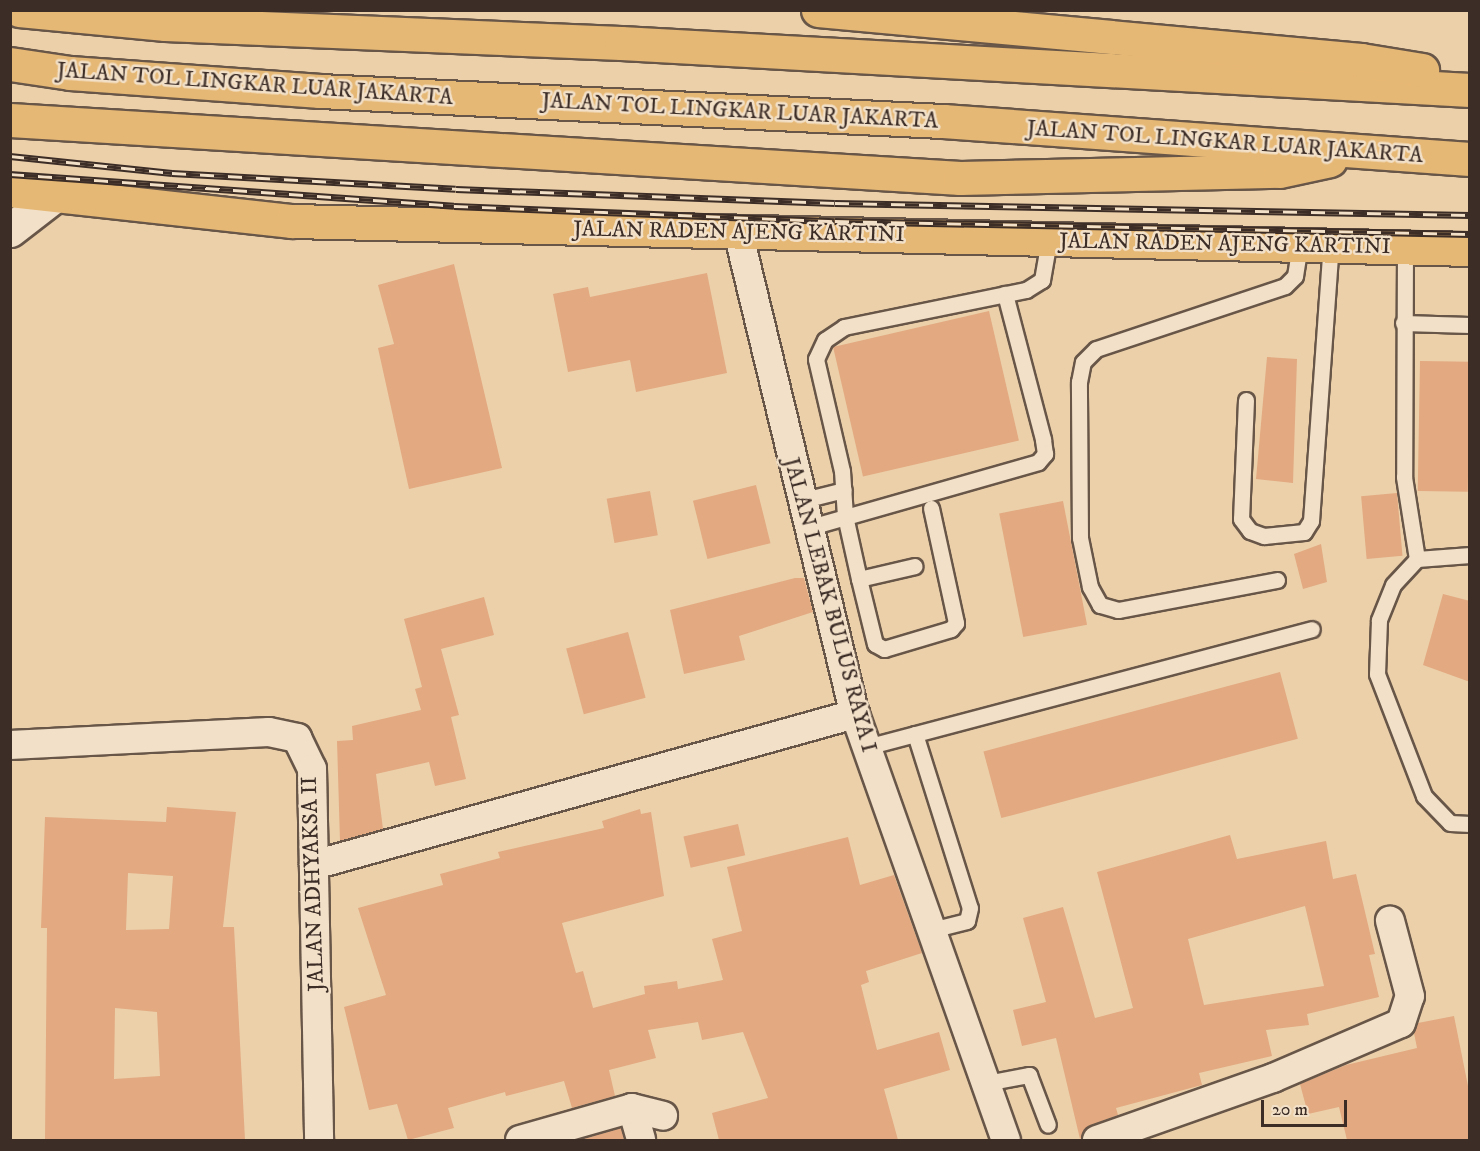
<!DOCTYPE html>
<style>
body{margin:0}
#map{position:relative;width:1480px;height:1151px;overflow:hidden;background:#ebd0aa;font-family:"IM FELL DW Pica",serif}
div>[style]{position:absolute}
.building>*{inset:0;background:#e3a980;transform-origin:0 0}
.roads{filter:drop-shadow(2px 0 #685648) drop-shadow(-2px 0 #685648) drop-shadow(0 2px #685648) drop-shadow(0 -2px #685648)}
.service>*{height:15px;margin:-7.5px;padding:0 7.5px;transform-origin:7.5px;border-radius:7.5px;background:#f2e0c8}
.minor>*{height:28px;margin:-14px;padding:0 14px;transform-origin:14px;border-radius:14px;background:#f2e0c8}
.secondary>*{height:33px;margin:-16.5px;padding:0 16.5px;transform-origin:16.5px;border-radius:16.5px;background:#f2e0c8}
.trunk>*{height:33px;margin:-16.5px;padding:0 16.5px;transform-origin:16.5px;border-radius:16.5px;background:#e6b875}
.motorway>*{height:33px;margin:-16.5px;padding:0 16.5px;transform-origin:16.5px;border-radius:16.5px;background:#e6b875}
.rail>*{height:7px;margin-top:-3.5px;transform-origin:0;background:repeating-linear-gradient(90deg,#f2e0c8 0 14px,#3c2d27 0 28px);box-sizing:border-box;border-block:2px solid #3c2d27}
span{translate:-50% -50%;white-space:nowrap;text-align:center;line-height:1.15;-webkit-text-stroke:5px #f2e0c8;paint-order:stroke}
.street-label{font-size:22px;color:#3c2d27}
.frame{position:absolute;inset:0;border:12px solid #3c2d27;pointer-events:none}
.scale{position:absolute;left:1261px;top:1100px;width:86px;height:27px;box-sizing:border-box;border:3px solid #3c2d27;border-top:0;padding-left:8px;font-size:18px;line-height:21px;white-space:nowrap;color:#3c2d27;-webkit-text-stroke:4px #f2e0c8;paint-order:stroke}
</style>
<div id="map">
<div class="building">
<div style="clip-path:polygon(454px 264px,502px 468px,409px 489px,378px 348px,394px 344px,378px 285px)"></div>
<div style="clip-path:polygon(707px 273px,727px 373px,636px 392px,630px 360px,568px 372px,553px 294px,588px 287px,590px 297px)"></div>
<div style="left:989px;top:311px;width:133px;height:160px;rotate:77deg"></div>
<div style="clip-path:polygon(1267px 357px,1297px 359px,1293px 483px,1256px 479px)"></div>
<div style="left:1420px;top:361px;width:50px;height:130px;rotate:1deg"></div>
<div style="left:756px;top:485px;width:60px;height:65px;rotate:76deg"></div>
<div style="left:650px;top:491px;width:45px;height:44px;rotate:80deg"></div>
<div style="left:1397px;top:493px;width:63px;height:36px;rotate:85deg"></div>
<div style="left:1063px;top:501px;width:126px;height:65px;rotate:79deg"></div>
<div style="clip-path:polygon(1321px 544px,1327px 582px,1303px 589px,1294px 554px)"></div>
<div style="clip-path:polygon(795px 578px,804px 578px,813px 612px,739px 636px,745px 660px,684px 674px,670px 610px)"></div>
<div style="clip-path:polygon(1443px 594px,1470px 601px,1470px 682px,1423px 665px)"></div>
<div style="clip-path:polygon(484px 597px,494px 635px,441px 649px,459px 715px,451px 717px,466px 779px,435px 786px,429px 762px,376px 774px,383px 829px,340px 841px,337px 741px,353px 740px,352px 726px,421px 710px,415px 689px,422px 687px,404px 619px)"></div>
<div style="left:628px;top:632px;width:68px;height:64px;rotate:75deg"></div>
<div style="left:1280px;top:672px;width:69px;height:307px;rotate:75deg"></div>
<div style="clip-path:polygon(evenodd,167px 807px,236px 812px,223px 927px,234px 927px,245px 1140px,45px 1140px,47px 928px,41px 928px,45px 817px,166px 822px,167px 807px,128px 873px,173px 876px,169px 929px,126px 930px,128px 873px,167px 807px,115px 1008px,157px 1012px,160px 1076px,114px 1079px,115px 1008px)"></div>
<div style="clip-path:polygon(640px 809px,641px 814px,651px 812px,664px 896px,562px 923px,576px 973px,583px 971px,593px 1008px,645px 994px,644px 986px,677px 981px,678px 989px,723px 980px,712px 939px,742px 931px,727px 867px,848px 837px,860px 885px,894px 875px,922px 953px,866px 971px,869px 982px,861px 985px,877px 1050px,939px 1032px,950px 1070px,884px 1089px,898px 1140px,719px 1140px,712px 1113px,768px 1098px,743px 1032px,702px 1040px,698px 1022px,648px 1030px,656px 1058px,609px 1070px,615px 1096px,572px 1108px,564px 1081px,506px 1096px,505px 1092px,448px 1108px,454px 1128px,408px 1140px,397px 1104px,369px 1110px,344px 1007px,386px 995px,358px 908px,443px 885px,440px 874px,500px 858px,498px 852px,604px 828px,602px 821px)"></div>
<div style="left:738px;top:824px;width:32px;height:56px;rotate:77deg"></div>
<div style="clip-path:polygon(evenodd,1230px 835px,1237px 859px,1326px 841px,1333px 879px,1356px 874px,1375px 954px,1369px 955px,1379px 997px,1307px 1014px,1309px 1025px,1266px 1030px,1272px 1056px,1199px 1073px,1202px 1085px,1116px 1108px,1118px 1115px,1091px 1125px,1080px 1139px,1056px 1038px,1022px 1046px,1013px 1010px,1046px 1002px,1023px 918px,1063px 907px,1095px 1018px,1133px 1008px,1097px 872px,1230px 835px,1305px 906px,1324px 986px,1204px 1005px,1188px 939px,1305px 906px)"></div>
<div style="clip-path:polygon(1454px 1016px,1470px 1096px,1470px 1140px,1347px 1140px,1339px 1107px,1308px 1114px,1300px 1084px,1346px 1065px,1417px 1048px,1414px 1033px,1418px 1023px)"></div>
<div style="clip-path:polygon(621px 1128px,624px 1140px,580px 1140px)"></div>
</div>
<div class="roads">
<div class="service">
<div style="left:1405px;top:247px;width:230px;rotate:90.2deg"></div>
<div style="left:1404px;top:477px;width:83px;rotate:81deg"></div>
<div style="left:1403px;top:323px;width:67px;rotate:1.7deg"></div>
<div style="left:1246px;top:400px;width:119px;rotate:92.4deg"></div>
<div style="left:1241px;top:519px;width:15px;rotate:53deg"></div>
<div style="left:1250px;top:531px;width:15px;rotate:20deg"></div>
<div style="left:1264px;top:536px;width:40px;rotate:-5.7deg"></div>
<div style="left:1304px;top:532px;width:13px;rotate:-58deg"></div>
<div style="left:1311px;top:521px;width:277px;rotate:-85.9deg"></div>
<div style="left:800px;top:501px;width:45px;rotate:-14deg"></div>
<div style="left:931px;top:508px;width:118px;rotate:77.7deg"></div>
<div style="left:956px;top:623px;width:8px;rotate:130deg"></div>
<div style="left:951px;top:629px;width:70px;rotate:163.4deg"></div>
<div style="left:884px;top:649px;width:10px;rotate:-151deg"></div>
<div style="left:875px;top:644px;width:67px;rotate:-103.8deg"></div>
<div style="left:859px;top:579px;width:65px;rotate:-102.5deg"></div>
<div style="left:845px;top:516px;width:45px;rotate:-93.8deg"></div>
<div style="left:842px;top:471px;width:115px;rotate:-103.1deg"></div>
<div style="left:816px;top:359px;width:21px;rotate:-65deg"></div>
<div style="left:825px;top:340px;width:23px;rotate:-34deg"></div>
<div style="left:844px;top:327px;width:186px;rotate:-11.5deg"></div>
<div style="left:1026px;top:290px;width:19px;rotate:-32deg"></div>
<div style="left:1042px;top:280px;width:41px;rotate:-80.1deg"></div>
<div style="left:807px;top:528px;width:240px;rotate:-15.9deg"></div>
<div style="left:1038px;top:462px;width:11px;rotate:-49deg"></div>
<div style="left:1045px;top:454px;width:15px;rotate:-98deg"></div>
<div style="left:1043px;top:439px;width:150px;rotate:-104.7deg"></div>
<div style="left:1470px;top:555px;width:53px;rotate:175.7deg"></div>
<div style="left:1417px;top:559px;width:35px;rotate:133deg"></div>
<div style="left:1393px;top:585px;width:38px;rotate:112deg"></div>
<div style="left:1379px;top:620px;width:54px;rotate:92.1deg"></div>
<div style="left:1377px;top:674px;width:131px;rotate:68.9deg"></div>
<div style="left:1424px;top:796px;width:37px;rotate:46deg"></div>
<div style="left:1450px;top:823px;width:20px;rotate:3deg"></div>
<div style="left:859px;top:579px;width:57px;rotate:-13.1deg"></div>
<div style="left:1277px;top:580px;width:162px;rotate:169.3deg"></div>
<div style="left:1118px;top:610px;width:19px;rotate:-164deg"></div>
<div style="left:1100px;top:605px;width:21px;rotate:-119deg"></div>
<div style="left:1090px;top:587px;width:50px;rotate:-101.5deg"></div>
<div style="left:1080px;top:538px;width:156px;rotate:-90.4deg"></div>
<div style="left:1079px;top:382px;width:20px;rotate:-79deg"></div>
<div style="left:1083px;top:362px;width:18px;rotate:-45deg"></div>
<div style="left:1096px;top:349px;width:199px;rotate:-18.4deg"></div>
<div style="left:1285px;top:286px;width:14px;rotate:-45deg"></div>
<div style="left:1295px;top:276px;width:31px;rotate:-81deg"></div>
<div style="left:915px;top:734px;width:182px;rotate:72.5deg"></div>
<div style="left:970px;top:908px;width:13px;rotate:103deg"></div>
<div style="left:967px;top:921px;width:37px;rotate:166deg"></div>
<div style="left:866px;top:747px;width:461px;rotate:-14.8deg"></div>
<div style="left:986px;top:1083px;width:44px;rotate:-10.5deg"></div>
<div style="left:1029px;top:1075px;width:53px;rotate:69.2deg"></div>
</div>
<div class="minor">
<div style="left:738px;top:232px;width:496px;rotate:76.4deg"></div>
<div style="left:855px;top:714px;width:452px;rotate:70.5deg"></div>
<div style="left:10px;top:745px;width:259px;rotate:-2.9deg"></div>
<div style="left:269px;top:732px;width:29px;rotate:12deg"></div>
<div style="left:297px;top:738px;width:34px;rotate:64deg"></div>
<div style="left:312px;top:769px;width:371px;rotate:88.9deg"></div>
<div style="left:314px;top:865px;width:562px;rotate:-15.6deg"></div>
<div style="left:632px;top:1108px;width:33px;rotate:74deg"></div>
<div style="left:520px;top:1140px;width:116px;rotate:-15.9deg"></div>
<div style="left:632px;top:1108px;width:32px;rotate:14deg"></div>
<div style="left:1097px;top:1140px;width:187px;rotate:-19.4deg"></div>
<div style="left:1273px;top:1078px;width:139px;rotate:-23.3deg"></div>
<div style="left:1401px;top:1023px;width:28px;rotate:-72deg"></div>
<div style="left:1410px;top:996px;width:78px;rotate:-104.9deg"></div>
</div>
<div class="secondary">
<div style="left:10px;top:230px;width:56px;rotate:-37.7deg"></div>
</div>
<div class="trunk">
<div style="left:10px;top:190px;width:284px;rotate:6.3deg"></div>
<div style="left:292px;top:221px;width:1178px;rotate:1.36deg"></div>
</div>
<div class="motorway">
<div style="left:19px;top:10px;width:147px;rotate:5.5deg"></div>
<div style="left:165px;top:24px;width:456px;rotate:2.4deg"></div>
<div style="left:621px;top:43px;width:850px;rotate:3.17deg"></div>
<div style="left:818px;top:10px;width:545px;rotate:5.26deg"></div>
<div style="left:1361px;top:60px;width:62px;rotate:9.3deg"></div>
<div style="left:10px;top:64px;width:61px;rotate:8.5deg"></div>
<div style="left:70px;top:73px;width:251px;rotate:4.1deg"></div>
<div style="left:320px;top:91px;width:624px;rotate:2.76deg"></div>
<div style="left:943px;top:121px;width:528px;rotate:4.12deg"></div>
<div style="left:10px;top:120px;width:952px;rotate:3.49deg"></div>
<div style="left:960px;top:178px;width:320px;rotate:-1.3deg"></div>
<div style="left:1280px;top:171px;width:51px;rotate:-12.4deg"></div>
</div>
</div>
<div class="rail">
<div style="left:10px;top:156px;width:163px;rotate:6deg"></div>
<div style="left:172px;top:173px;width:284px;rotate:3.2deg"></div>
<div style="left:456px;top:189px;width:379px;rotate:2.1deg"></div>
<div style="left:835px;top:203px;width:635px;rotate:1.08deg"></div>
<div style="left:10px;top:174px;width:445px;rotate:4.1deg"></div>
<div style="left:454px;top:206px;width:381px;rotate:2.3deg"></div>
<div style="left:835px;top:221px;width:635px;rotate:1.17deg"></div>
</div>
<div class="street-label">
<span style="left:255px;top:84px;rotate:4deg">JALAN TOL LINGKAR LUAR JAKARTA</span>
<span style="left:740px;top:111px;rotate:3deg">JALAN TOL LINGKAR LUAR JAKARTA</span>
<span style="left:1225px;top:142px;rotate:4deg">JALAN TOL LINGKAR LUAR JAKARTA</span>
<span style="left:739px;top:232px;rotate:1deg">JALAN RADEN AJENG KARTINI</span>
<span style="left:1225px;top:244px;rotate:1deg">JALAN RADEN AJENG KARTINI</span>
<span style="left:830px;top:605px;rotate:75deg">JALAN LEBAK BULUS RAYA I</span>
<span style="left:313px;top:884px;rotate:-92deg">JALAN ADHYAKSA II</span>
</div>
<div class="frame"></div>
<div class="scale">20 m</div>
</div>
